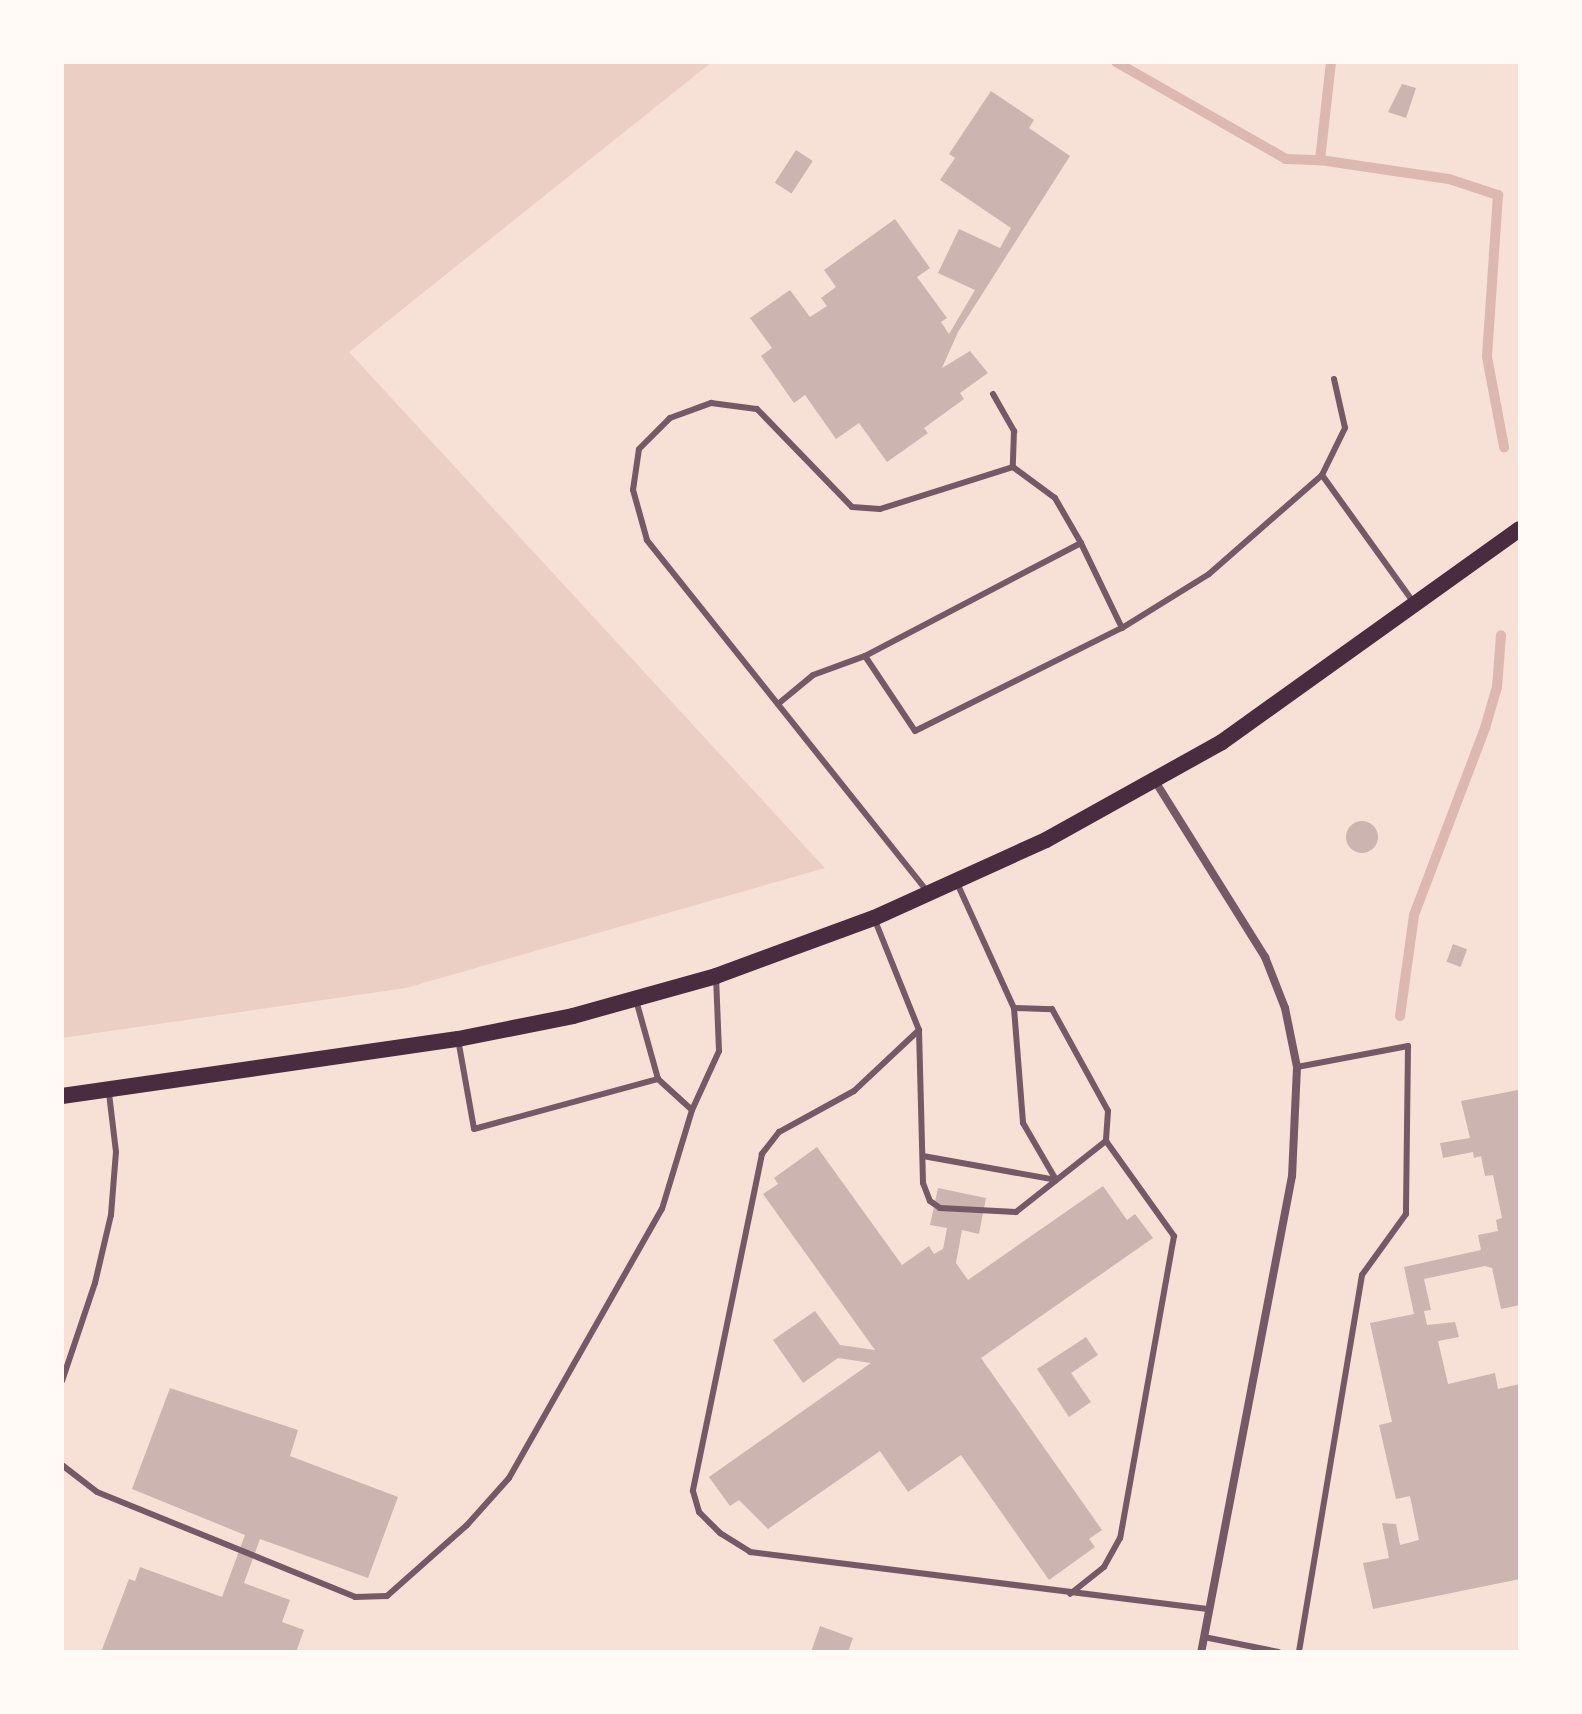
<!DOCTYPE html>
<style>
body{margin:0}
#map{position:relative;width:1582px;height:1714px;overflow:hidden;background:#f7e1d7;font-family:Rubik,sans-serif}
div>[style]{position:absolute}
.green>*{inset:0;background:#ebcfc5}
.stream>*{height:10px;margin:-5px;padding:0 5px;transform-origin:5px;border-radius:5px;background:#dcb8b0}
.building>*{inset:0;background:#ccb4b1;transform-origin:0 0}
.round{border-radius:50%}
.service>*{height:6px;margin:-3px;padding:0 3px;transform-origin:3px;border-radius:3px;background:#755966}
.minor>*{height:8px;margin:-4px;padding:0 4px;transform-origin:4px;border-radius:4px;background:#755966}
.secondary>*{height:16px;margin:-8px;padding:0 8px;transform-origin:8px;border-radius:8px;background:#4a2c40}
span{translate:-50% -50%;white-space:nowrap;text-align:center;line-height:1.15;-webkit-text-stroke:7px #fffaf5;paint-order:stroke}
.frame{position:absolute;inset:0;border:64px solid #fffaf5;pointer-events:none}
</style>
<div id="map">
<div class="green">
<div style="clip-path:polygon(62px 62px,712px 62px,349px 352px,825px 868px,406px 988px,62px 1038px)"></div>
</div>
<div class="stream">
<div style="left:1116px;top:62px;width:196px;rotate:29.7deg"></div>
<div style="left:1286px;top:159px;width:34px;rotate:2deg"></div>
<div style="left:1331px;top:62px;width:99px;rotate:96.4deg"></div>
<div style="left:1320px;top:160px;width:130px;rotate:8.4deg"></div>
<div style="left:1449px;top:179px;width:52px;rotate:18.1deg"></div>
<div style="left:1498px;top:195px;width:162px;rotate:93.9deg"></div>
<div style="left:1487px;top:357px;width:92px;rotate:79.3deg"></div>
<div style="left:1400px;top:1016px;width:102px;rotate:-82.1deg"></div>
<div style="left:1414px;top:915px;width:200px;rotate:-69.2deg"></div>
<div style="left:1485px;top:728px;width:43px;rotate:-73.7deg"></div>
<div style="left:1497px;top:687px;width:52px;rotate:-85.6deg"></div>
</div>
<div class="building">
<div style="clip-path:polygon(1402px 84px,1416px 88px,1406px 118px,1388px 112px)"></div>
<div style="clip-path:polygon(991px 91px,1034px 120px,1029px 128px,1070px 156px,958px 332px,942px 368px,970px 351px,988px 373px,960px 393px,964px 399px,924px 428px,928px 433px,887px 462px,859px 423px,836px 439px,805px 395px,794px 403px,761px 356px,772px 348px,750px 318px,790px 290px,810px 317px,827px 306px,821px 298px,836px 287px,824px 270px,895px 219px,930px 268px,917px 277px,947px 318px,941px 322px,949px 334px,975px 290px,938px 273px,959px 229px,1000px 248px,1011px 228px,940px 180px,955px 158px,949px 154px)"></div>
<div style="left:796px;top:150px;width:20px;height:39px;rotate:33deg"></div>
<div class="round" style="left:1346px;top:821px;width:32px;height:32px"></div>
<div style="left:1453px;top:944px;width:15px;height:19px;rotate:20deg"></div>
<div style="clip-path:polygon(1518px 1090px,1520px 1305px,1501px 1309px,1492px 1268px,1485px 1266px,1424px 1279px,1431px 1310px,1424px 1311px,1427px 1325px,1455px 1322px,1459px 1337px,1438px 1341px,1448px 1384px,1495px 1373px,1498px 1389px,1520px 1384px,1520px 1579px,1373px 1609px,1363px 1563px,1389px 1558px,1382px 1523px,1396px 1524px,1400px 1545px,1419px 1540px,1410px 1496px,1396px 1499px,1379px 1425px,1392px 1422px,1370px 1323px,1414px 1314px,1404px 1267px,1481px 1250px,1478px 1235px,1498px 1231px,1496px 1220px,1502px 1218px,1493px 1175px,1485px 1176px,1481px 1156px,1474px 1158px,1473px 1152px,1443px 1158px,1440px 1143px,1470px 1138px,1461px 1101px)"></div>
<div style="clip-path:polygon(817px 1147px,902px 1265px,929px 1246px,934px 1254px,943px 1249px,947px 1228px,930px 1225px,938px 1188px,986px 1198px,979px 1234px,962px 1230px,956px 1263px,968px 1280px,1103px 1186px,1127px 1220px,1135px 1214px,1153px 1238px,981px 1358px,1102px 1530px,1089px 1539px,1095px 1547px,1049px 1580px,961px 1455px,908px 1492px,880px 1451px,768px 1529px,739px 1500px,730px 1506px,709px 1477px,871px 1363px,838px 1358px,803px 1383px,773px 1340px,815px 1311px,840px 1345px,875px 1350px,763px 1194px,778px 1184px,774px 1178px)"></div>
<div style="clip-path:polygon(1086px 1337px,1098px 1355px,1071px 1373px,1091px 1402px,1069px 1417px,1037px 1369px)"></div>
<div style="clip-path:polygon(170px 1388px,298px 1430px,290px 1456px,398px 1497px,368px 1578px,260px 1539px,244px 1583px,290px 1600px,282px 1622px,304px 1630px,296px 1652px,101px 1652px,129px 1579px,135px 1581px,140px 1567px,222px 1597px,245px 1535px,132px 1489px)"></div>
<div style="clip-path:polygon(820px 1626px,853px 1638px,848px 1652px,811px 1652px)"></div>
</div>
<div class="service">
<div style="left:1334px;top:379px;width:50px;rotate:77.3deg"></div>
<div style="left:1345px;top:428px;width:52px;rotate:116.1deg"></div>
<div style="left:1322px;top:475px;width:158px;rotate:54.3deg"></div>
<div style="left:993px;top:394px;width:43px;rotate:60.4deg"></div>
<div style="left:1014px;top:431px;width:36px;rotate:92deg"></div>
<div style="left:1122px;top:628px;width:94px;rotate:-115.8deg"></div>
<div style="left:1081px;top:543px;width:244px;rotate:152.4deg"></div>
<div style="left:865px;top:656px;width:90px;rotate:56.3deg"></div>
<div style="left:915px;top:731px;width:231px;rotate:-26.5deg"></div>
<div style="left:1122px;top:628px;width:102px;rotate:-31.8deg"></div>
<div style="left:1209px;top:574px;width:150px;rotate:-41.2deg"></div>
<div style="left:778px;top:704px;width:45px;rotate:-39.6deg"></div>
<div style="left:813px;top:675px;width:55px;rotate:-20.1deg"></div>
<div style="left:957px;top:883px;width:137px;rotate:65.5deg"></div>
<div style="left:1014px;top:1008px;width:115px;rotate:85.5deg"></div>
<div style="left:1023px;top:1123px;width:66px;rotate:59.9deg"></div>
<div style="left:927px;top:891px;width:449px;rotate:-128.6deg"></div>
<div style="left:647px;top:540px;width:52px;rotate:-105.6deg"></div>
<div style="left:633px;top:490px;width:41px;rotate:-81.7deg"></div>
<div style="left:639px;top:449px;width:44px;rotate:-45deg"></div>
<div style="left:670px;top:418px;width:44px;rotate:-20.1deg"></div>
<div style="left:711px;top:403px;width:46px;rotate:7.4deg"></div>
<div style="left:757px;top:409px;width:136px;rotate:45.9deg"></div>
<div style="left:852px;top:507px;width:28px;rotate:4deg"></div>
<div style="left:880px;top:509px;width:139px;rotate:-17.5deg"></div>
<div style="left:1013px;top:467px;width:52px;rotate:36.4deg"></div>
<div style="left:1055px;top:498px;width:52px;rotate:60deg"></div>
<div style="left:874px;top:918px;width:121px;rotate:68.1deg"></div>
<div style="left:919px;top:1030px;width:153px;rotate:88.5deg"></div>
<div style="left:923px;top:1183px;width:19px;rotate:69deg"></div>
<div style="left:930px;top:1201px;width:12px;rotate:35deg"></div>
<div style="left:940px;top:1208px;width:76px;rotate:3deg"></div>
<div style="left:1016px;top:1212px;width:115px;rotate:-38.3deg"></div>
<div style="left:636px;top:1000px;width:82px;rotate:74.4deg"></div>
<div style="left:658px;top:1079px;width:46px;rotate:42.4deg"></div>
<div style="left:692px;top:1110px;width:65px;rotate:-65.4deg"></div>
<div style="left:719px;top:1051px;width:74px;rotate:-92.3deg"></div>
<div style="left:1014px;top:1008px;width:38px;rotate:2deg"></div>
<div style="left:1052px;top:1009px;width:116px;rotate:61.2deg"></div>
<div style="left:1108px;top:1111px;width:30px;rotate:94deg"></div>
<div style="left:1106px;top:1141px;width:117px;rotate:54.4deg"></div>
<div style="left:1174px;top:1236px;width:307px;rotate:100.1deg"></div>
<div style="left:1120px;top:1538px;width:33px;rotate:119deg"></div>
<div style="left:1104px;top:1567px;width:43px;rotate:141.5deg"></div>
<div style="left:919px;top:1030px;width:89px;rotate:136.8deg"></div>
<div style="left:854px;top:1091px;width:85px;rotate:151.3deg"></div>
<div style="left:779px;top:1132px;width:28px;rotate:128deg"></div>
<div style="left:762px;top:1154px;width:344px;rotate:101.6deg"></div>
<div style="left:693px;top:1491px;width:22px;rotate:74deg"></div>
<div style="left:699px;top:1512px;width:30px;rotate:45deg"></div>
<div style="left:720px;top:1533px;width:36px;rotate:32deg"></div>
<div style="left:750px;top:1552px;width:463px;rotate:7.1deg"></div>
<div style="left:458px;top:1039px;width:91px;rotate:79.9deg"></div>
<div style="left:474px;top:1129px;width:191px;rotate:-15.2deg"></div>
<div style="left:1297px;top:1067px;width:113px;rotate:-10.7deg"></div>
<div style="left:1408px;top:1046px;width:168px;rotate:90.7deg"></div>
<div style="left:1406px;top:1214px;width:75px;rotate:125.8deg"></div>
<div style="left:1362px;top:1275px;width:382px;rotate:99.5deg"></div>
<div style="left:923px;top:1156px;width:135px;rotate:10.2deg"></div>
<div style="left:62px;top:1381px;width:103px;rotate:-71.4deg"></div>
<div style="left:95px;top:1283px;width:70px;rotate:-76.8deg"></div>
<div style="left:111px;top:1215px;width:63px;rotate:-85.5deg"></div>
<div style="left:116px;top:1152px;width:59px;rotate:-96.8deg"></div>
<div style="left:62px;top:1465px;width:44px;rotate:37.6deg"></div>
<div style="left:97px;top:1492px;width:279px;rotate:22.1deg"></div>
<div style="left:355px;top:1597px;width:32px;rotate:-2deg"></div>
<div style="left:387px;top:1596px;width:107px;rotate:-41.6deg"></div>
<div style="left:467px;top:1525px;width:63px;rotate:-48.2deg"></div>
<div style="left:509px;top:1478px;width:309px;rotate:-60.4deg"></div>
<div style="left:662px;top:1209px;width:103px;rotate:-73.1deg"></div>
<div style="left:1204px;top:1637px;width:76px;rotate:11.3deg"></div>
</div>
<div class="minor">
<div style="left:1155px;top:781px;width:208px;rotate:58deg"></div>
<div style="left:1265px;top:957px;width:55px;rotate:68.6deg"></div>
<div style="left:1285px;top:1008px;width:60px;rotate:78.5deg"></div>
<div style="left:1297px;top:1067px;width:109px;rotate:92.6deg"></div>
<div style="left:1292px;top:1176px;width:485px;rotate:100.8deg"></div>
</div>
<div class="secondary">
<div style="left:62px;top:1096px;width:400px;rotate:-8.2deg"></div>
<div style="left:458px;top:1039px;width:117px;rotate:-11.3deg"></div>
<div style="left:573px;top:1016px;width:148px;rotate:-15.6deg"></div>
<div style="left:716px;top:976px;width:168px;rotate:-20.2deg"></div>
<div style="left:874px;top:918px;width:189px;rotate:-24.4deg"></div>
<div style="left:1046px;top:840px;width:201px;rotate:-29.1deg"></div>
<div style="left:1222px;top:742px;width:366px;rotate:-35.6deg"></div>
</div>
<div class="frame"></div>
</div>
